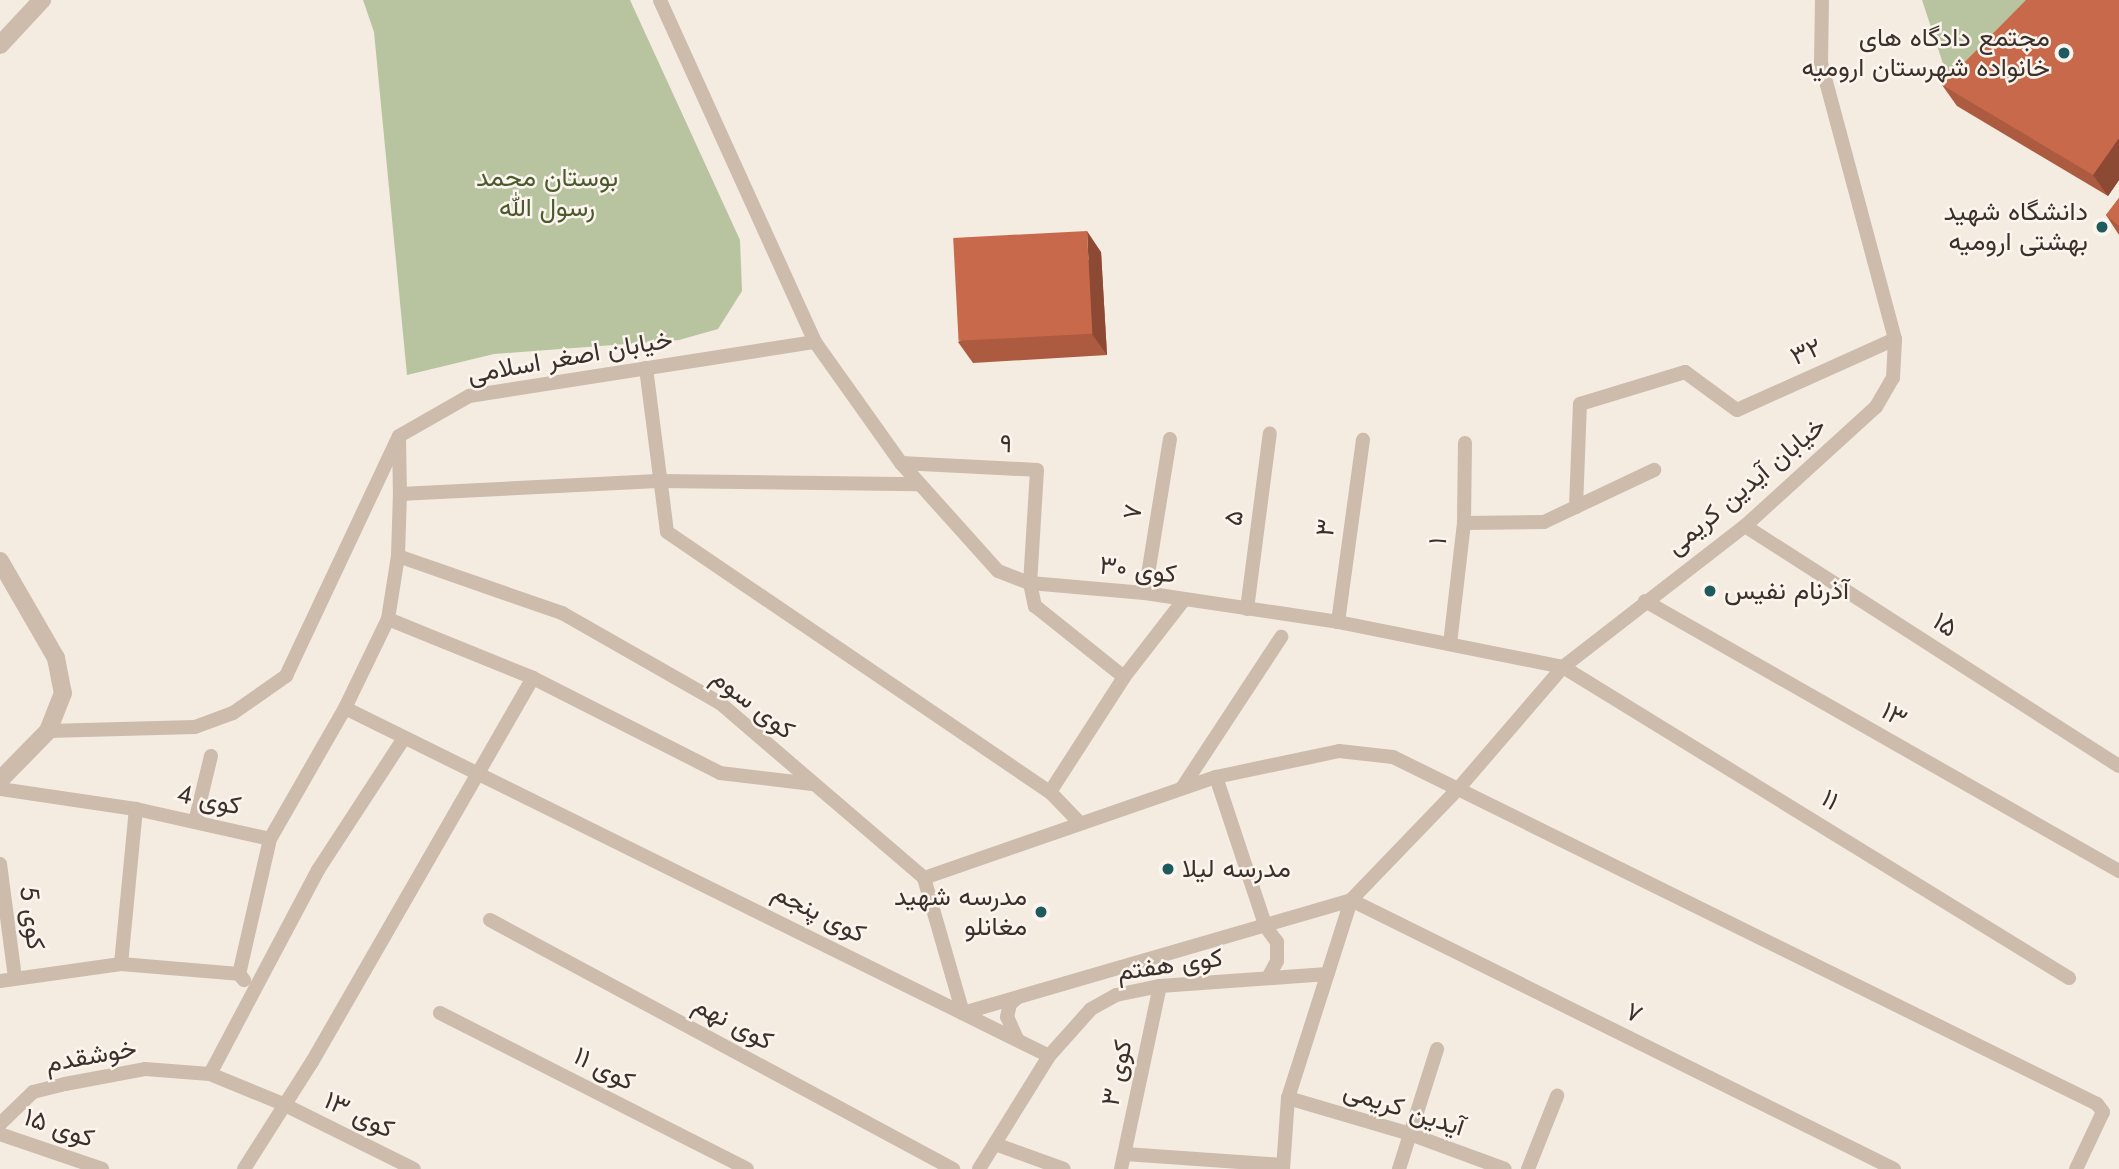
<!DOCTYPE html>
<meta charset="utf-8">
<style>
body{margin:0}
#map{position:relative;width:2119px;height:1169px;overflow:hidden;background:#f4ebe1;font-family:Jost,Vazirmatn,sans-serif}
div>[style]{position:absolute}
.green>*{inset:0;background:#b8c4a0}
.minor>*{height:14px;margin:-7px;padding:0 7px;transform-origin:7px;border-radius:7px;background:#cdbbac}
.tertiary>*{height:18px;margin:-9px;padding:0 9px;transform-origin:9px;border-radius:9px;background:#cdbbac}
.wall>*{inset:0;background:#ac5a40}
.shaded-wall>*{inset:0;background:#8c4a34}
.building>*{inset:0;background:#c8694b;transform-origin:0 0}
.dots>*{width:19px;height:19px;translate:-50% -50%;box-sizing:border-box;border:4px solid #fbf5ee;border-radius:50%}
span{translate:-50% -50%;white-space:nowrap;text-align:center;line-height:1.15;-webkit-text-stroke:5px #fbf5ee;paint-order:stroke}
.poi-label{font-size:26px;color:#3b302b}
.right{translate:-100% -50%;text-align:right}
.left{translate:0 -50%;text-align:left}
.park-label{font-size:26px;color:#4a5a2e}
.street-label{font-size:26px;color:#3b302b}
</style>
<div id="map">
<div class="green">
<div style="clip-path:polygon(363px 0,630px 0,740px 240px,742px 291px,718px 329px,679px 340px,494px 354px,407px 375px,374px 32px)"></div>
<div style="clip-path:polygon(1922px 0,2040px 0,2046px 9px,1957px 106px)"></div>
</div>
<div class="minor">
<div style="left:815px;top:342px;width:148px;rotate:54.6deg"></div>
<div style="left:901px;top:463px;width:145px;rotate:48.1deg"></div>
<div style="left:998px;top:571px;width:34px;rotate:21deg"></div>
<div style="left:1030px;top:583px;width:115px;rotate:5deg"></div>
<div style="left:1145px;top:593px;width:195px;rotate:8.5deg"></div>
<div style="left:1338px;top:622px;width:229px;rotate:11.3deg"></div>
<div style="left:1563px;top:667px;width:594px;rotate:31.58deg"></div>
<div style="left:646px;top:368px;width:165px;rotate:82.7deg"></div>
<div style="left:667px;top:532px;width:463px;rotate:34.2deg"></div>
<div style="left:399px;top:439px;width:55px;rotate:89deg"></div>
<div style="left:901px;top:463px;width:136px;rotate:2.9deg"></div>
<div style="left:1037px;top:470px;width:113px;rotate:93.5deg"></div>
<div style="left:1030px;top:583px;width:24px;rotate:78deg"></div>
<div style="left:1035px;top:606px;width:114px;rotate:38.6deg"></div>
<div style="left:1576px;top:507px;width:103px;rotate:-87.8deg"></div>
<div style="left:1580px;top:404px;width:110px;rotate:-16.9deg"></div>
<div style="left:1685px;top:372px;width:64px;rotate:36.2deg"></div>
<div style="left:1737px;top:410px;width:173px;rotate:-24.2deg"></div>
<div style="left:1464px;top:523px;width:80px;rotate:-0.7deg"></div>
<div style="left:1544px;top:522px;width:122px;rotate:-25.3deg"></div>
<div style="left:1745px;top:526px;width:444px;rotate:32.7deg"></div>
<div style="left:398px;top:556px;width:174px;rotate:19.2deg"></div>
<div style="left:562px;top:613px;width:182px;rotate:29.7deg"></div>
<div style="left:720px;top:703px;width:269px;rotate:40.6deg"></div>
<div style="left:924px;top:878px;width:141px;rotate:73.9deg"></div>
<div style="left:1145px;top:593px;width:156px;rotate:-80.8deg"></div>
<div style="left:1645px;top:601px;width:546px;rotate:29.67deg"></div>
<div style="left:1247px;top:609px;width:177px;rotate:-82.6deg"></div>
<div style="left:388px;top:619px;width:64px;rotate:-81deg"></div>
<div style="left:398px;top:556px;width:62px;rotate:-88.2deg"></div>
<div style="left:400px;top:494px;width:258px;rotate:-2.9deg"></div>
<div style="left:658px;top:481px;width:261px;rotate:0.7deg"></div>
<div style="left:1338px;top:622px;width:184px;rotate:-82.2deg"></div>
<div style="left:1450px;top:644px;width:122px;rotate:-83.4deg"></div>
<div style="left:1464px;top:523px;width:80px;rotate:-89.3deg"></div>
<div style="left:345px;top:708px;width:785px;rotate:26.3deg"></div>
<div style="left:48px;top:731px;width:147px;rotate:-1.6deg"></div>
<div style="left:195px;top:727px;width:40px;rotate:-20.2deg"></div>
<div style="left:233px;top:713px;width:65px;rotate:-34.9deg"></div>
<div style="left:286px;top:676px;width:265px;rotate:-64.8deg"></div>
<div style="left:399px;top:436px;width:81px;rotate:-29.7deg"></div>
<div style="left:469px;top:396px;width:350px;rotate:-8.9deg"></div>
<div style="left:815px;top:342px;width:375px;rotate:-114.4deg"></div>
<div style="left:1216px;top:777px;width:158px;rotate:71.6deg"></div>
<div style="left:1266px;top:927px;width:19px;rotate:54deg"></div>
<div style="left:1277px;top:942px;width:19px;rotate:90deg"></div>
<div style="left:1277px;top:961px;width:19px;rotate:118deg"></div>
<div style="left:1182px;top:788px;width:181px;rotate:-56.7deg"></div>
<div style="left:0;top:789px;width:137px;rotate:8.4deg"></div>
<div style="left:136px;top:809px;width:137px;rotate:12.6deg"></div>
<div style="left:270px;top:839px;width:139px;rotate:102.9deg"></div>
<div style="left:1078px;top:821px;width:40px;rotate:-134deg"></div>
<div style="left:1050px;top:792px;width:137px;rotate:-57.2deg"></div>
<div style="left:1124px;top:677px;width:96px;rotate:-52.2deg"></div>
<div style="left:195px;top:822px;width:68px;rotate:-76.4deg"></div>
<div style="left:270px;top:839px;width:151px;rotate:-60.2deg"></div>
<div style="left:345px;top:708px;width:99px;rotate:-64.2deg"></div>
<div style="left:388px;top:619px;width:157px;rotate:22.1deg"></div>
<div style="left:533px;top:678px;width:210px;rotate:26.9deg"></div>
<div style="left:720px;top:773px;width:93px;rotate:6.8deg"></div>
<div style="left:0;top:864px;width:115px;rotate:82.5deg"></div>
<div style="left:924px;top:878px;width:309px;rotate:-19.1deg"></div>
<div style="left:1216px;top:777px;width:126px;rotate:-11.9deg"></div>
<div style="left:1339px;top:751px;width:54px;rotate:6.3deg"></div>
<div style="left:1393px;top:757px;width:785px;rotate:26.24deg"></div>
<div style="left:2097px;top:1104px;width:10px;rotate:53deg"></div>
<div style="left:2103px;top:1112px;width:63px;rotate:115.3deg"></div>
<div style="left:1351px;top:900px;width:606px;rotate:26.35deg"></div>
<div style="left:490px;top:920px;width:526px;rotate:28.27deg"></div>
<div style="left:121px;top:964px;width:156px;rotate:-84.5deg"></div>
<div style="left:0;top:981px;width:122px;rotate:-8deg"></div>
<div style="left:121px;top:964px;width:118px;rotate:4.8deg"></div>
<div style="left:239px;top:974px;width:8px;rotate:50deg"></div>
<div style="left:440px;top:1013px;width:344px;rotate:26.9deg"></div>
<div style="left:963px;top:1013px;width:404px;rotate:-16.2deg"></div>
<div style="left:1017px;top:1039px;width:24px;rotate:-114deg"></div>
<div style="left:1007px;top:1017px;width:13px;rotate:-77deg"></div>
<div style="left:1010px;top:1004px;width:9px;rotate:-41deg"></div>
<div style="left:210px;top:1074px;width:231px;rotate:-62.1deg"></div>
<div style="left:318px;top:870px;width:158px;rotate:-56.9deg"></div>
<div style="left:1288px;top:1098px;width:124px;rotate:16.4deg"></div>
<div style="left:1407px;top:1133px;width:104px;rotate:20.2deg"></div>
<div style="left:0;top:1124px;width:46px;rotate:-44.1deg"></div>
<div style="left:33px;top:1092px;width:33px;rotate:-14deg"></div>
<div style="left:65px;top:1084px;width:81px;rotate:-10.6deg"></div>
<div style="left:145px;top:1069px;width:65px;rotate:4.4deg"></div>
<div style="left:210px;top:1074px;width:79px;rotate:22.3deg"></div>
<div style="left:283px;top:1104px;width:146px;rotate:26.4deg"></div>
<div style="left:0;top:1134px;width:108px;rotate:18.9deg"></div>
<div style="left:995px;top:1144px;width:73px;rotate:19.9deg"></div>
<div style="left:1125px;top:1154px;width:158px;rotate:4deg"></div>
<div style="left:244px;top:1169px;width:127px;rotate:-57.6deg"></div>
<div style="left:312px;top:1062px;width:443px;rotate:-60.1deg"></div>
<div style="left:979px;top:1169px;width:133px;rotate:-58.2deg"></div>
<div style="left:1049px;top:1056px;width:63px;rotate:-48.2deg"></div>
<div style="left:1091px;top:1009px;width:29px;rotate:-29deg"></div>
<div style="left:1116px;top:995px;width:45px;rotate:-11.6deg"></div>
<div style="left:1160px;top:986px;width:168px;rotate:-4.1deg"></div>
<div style="left:1121px;top:1169px;width:187px;rotate:-78deg"></div>
<div style="left:1283px;top:1169px;width:71px;rotate:-86deg"></div>
<div style="left:1288px;top:1098px;width:208px;rotate:-72.3deg"></div>
<div style="left:1351px;top:900px;width:154px;rotate:-46.1deg"></div>
<div style="left:1458px;top:789px;width:161px;rotate:-49.3deg"></div>
<div style="left:1563px;top:667px;width:230px;rotate:-37.8deg"></div>
<div style="left:1745px;top:526px;width:177px;rotate:-42.3deg"></div>
<div style="left:1876px;top:407px;width:34px;rotate:-60deg"></div>
<div style="left:1893px;top:378px;width:39px;rotate:-87deg"></div>
<div style="left:1895px;top:339px;width:286px;rotate:-105deg"></div>
<div style="left:1821px;top:63px;width:63px;rotate:-89.1deg"></div>
<div style="left:1399px;top:1169px;width:126px;rotate:-72.4deg"></div>
<div style="left:1528px;top:1169px;width:79px;rotate:-68.3deg"></div>
</div>
<div class="tertiary">
<div style="left:0;top:45px;width:62px;rotate:-47deg"></div>
<div style="left:0;top:561px;width:112px;rotate:60deg"></div>
<div style="left:56px;top:658px;width:36px;rotate:79deg"></div>
<div style="left:63px;top:693px;width:41px;rotate:111.5deg"></div>
<div style="left:48px;top:731px;width:69px;rotate:134.4deg"></div>
</div>
<div class="wall">
<div style="clip-path:polygon(2119px 0,2119px 180px,2108px 196px,1957px 106px,1942px 85px)"></div>
<div style="clip-path:polygon(2119px 198px,2119px 235px,2106px 215px)"></div>
<div style="clip-path:polygon(1101px 252px,1107px 355px,973px 363px,958px 342px)"></div>
</div>
<div class="shaded-wall">
<div style="clip-path:polygon(2119px 138px,2119px 180px,2108px 196px,2093px 175px)"></div>
<div style="clip-path:polygon(1087px 231px,1101px 252px,1107px 355px,1092px 334px)"></div>
</div>
<div class="building">
<div style="clip-path:polygon(2026px 0,2119px 0,2119px 138px,2093px 175px,1942px 85px)"></div>
<div style="clip-path:polygon(2119px 198px,2119px 226px,2106px 215px)"></div>
<div style="left:1087px;top:231px;width:103px;height:134px;rotate:87deg"></div>
</div>
<div class="dots">
<div style="left:2064px;top:53px;background:#1f5a5e"></div>
<div style="left:2102px;top:227px;background:#1f5a5e"></div>
<div style="left:1710px;top:591px;background:#1f5a5e"></div>
<div style="left:1168px;top:869px;background:#1f5a5e"></div>
<div style="left:1041px;top:912px;background:#1f5a5e"></div>
</div>
<div class="poi-label">
<span class="right" style="left:2050px;top:53px">مجتمع دادگاه های<br>خانواده شهرستان ارومیه</span>
<span class="right" style="left:2088px;top:227px">دانشگاه شهید<br>بهشتی ارومیه</span>
<span class="left" style="left:1724px;top:591px">آذرنام نفیس</span>
<span class="left" style="left:1182px;top:869px">مدرسه لیلا</span>
<span class="right" style="left:1027px;top:912px">مدرسه شهید<br>مغانلو</span>
</div>
<div class="park-label">
<span style="left:547px;top:193px">بوستان محمد<br>رسول الله</span>
</div>
<div class="street-label">
<span style="left:1806px;top:352px;rotate:-24deg">۳۲</span>
<span style="left:570px;top:357px;rotate:-10deg">خیابان اصغر اسلامی</span>
<span style="left:1006px;top:444px;rotate:3deg">۹</span>
<span style="left:1746px;top:486px;rotate:-40deg">خیابان آیدین کریمی</span>
<span style="left:1133px;top:512px;rotate:-81deg">۷</span>
<span style="left:1234px;top:518px;rotate:-82deg">۵</span>
<span style="left:1326px;top:528px;rotate:-82deg">۳</span>
<span style="left:1438px;top:541px;rotate:-83deg">۱</span>
<span style="left:1138px;top:570px;rotate:7deg">کوی ۳۰</span>
<span style="left:1945px;top:625px;rotate:33deg">۱۵</span>
<span style="left:753px;top:704px;rotate:38deg">کوی سوم</span>
<span style="left:1894px;top:715px;rotate:30deg">۱۳</span>
<span style="left:209px;top:800px;rotate:12deg">کوی 4</span>
<span style="left:1830px;top:800px;rotate:31deg">۱۱</span>
<span style="left:819px;top:913px;rotate:27deg">کوی پنجم</span>
<span style="left:32px;top:918px;rotate:83deg">کوی 5</span>
<span style="left:1170px;top:965px;rotate:-8deg">کوی هفتم</span>
<span style="left:1634px;top:1013px;rotate:26deg">۷</span>
<span style="left:733px;top:1023px;rotate:28deg">کوی نهم</span>
<span style="left:91px;top:1056px;rotate:-10deg">خوشقدم</span>
<span style="left:604px;top:1069px;rotate:27deg">کوی ۱۱</span>
<span style="left:1117px;top:1073px;rotate:-78deg">کوی ۳</span>
<span style="left:1404px;top:1109px;rotate:18deg">آیدین کریمی</span>
<span style="left:359px;top:1115px;rotate:26deg">کوی ۱۳</span>
<span style="left:59px;top:1128px;rotate:19deg">کوی ۱۵</span>
</div>
</div>
